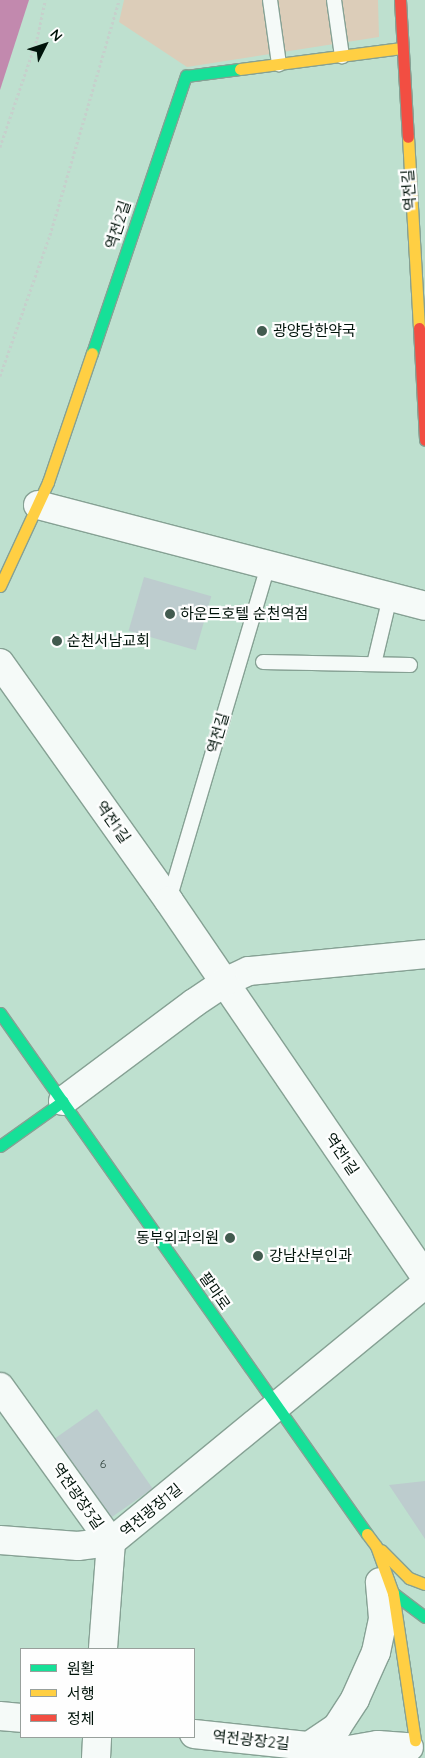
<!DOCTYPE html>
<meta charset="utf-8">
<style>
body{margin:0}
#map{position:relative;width:425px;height:1758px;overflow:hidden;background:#bee0cf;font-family:Quicksand,"Noto Sans KR",sans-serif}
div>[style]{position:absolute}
.green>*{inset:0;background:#dccdb9}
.water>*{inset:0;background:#c289ae}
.building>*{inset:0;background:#bdccce;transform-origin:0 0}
.path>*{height:3px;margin-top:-1.5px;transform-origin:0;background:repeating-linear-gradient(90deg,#c6d0cc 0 2.5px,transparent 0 5px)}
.roads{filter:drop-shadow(1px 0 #86a194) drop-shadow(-1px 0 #86a194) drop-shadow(0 1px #86a194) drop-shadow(0 -1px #86a194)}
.lane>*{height:14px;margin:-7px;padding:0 7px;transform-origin:7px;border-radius:7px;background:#f5faf8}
.street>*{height:28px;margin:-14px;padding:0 14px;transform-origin:14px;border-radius:14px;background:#f5faf8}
.fast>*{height:11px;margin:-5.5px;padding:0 5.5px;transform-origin:5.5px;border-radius:5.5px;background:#16e098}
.slow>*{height:11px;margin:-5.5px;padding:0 5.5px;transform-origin:5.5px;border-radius:5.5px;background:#ffcf43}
.jam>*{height:11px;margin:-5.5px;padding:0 5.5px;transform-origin:5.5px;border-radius:5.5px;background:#f24e42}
.dots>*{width:14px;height:14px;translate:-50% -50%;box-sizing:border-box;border:2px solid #fefefe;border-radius:50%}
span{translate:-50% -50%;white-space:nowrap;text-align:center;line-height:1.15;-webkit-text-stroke:4.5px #fefefe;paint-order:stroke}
.number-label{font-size:12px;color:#2f413b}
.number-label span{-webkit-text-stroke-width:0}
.street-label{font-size:15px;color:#00130a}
.poi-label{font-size:15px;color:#00130a}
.left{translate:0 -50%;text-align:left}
.right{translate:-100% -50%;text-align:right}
.legend{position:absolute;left:20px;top:1648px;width:175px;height:90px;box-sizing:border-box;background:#fefefe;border:1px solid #98a09c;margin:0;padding:6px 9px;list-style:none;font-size:15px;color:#00130a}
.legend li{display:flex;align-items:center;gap:10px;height:25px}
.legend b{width:25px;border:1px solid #98a09c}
.north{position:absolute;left:20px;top:20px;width:50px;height:50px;-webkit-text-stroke:4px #fefefe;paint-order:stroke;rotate:49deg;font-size:14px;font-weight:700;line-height:20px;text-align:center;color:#00130a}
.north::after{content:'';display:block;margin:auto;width:18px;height:22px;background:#00130a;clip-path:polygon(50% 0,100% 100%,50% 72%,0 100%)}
</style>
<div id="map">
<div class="green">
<div style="clip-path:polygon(124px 0,378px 0,379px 37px,187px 67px,119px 22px)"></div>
</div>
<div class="water">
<div style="clip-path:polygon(0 0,29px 0,0 90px)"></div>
</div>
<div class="building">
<div style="left:144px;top:577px;width:70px;height:56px;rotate:16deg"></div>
<div style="left:97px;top:1409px;width:97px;height:51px;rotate:55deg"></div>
<div style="clip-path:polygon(425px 1481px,425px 1539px,389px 1485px)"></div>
</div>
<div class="path">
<div style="left:0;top:147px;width:114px;rotate:-71.1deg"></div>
<div style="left:37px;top:39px;width:40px;rotate:-78deg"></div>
<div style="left:0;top:376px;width:150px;rotate:-70.5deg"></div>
<div style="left:50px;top:235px;width:245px;rotate:-73.6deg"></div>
</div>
<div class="roads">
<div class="lane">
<div style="left:270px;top:0;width:65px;rotate:82deg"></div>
<div style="left:334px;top:0;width:57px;rotate:81.9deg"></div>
<div style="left:263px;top:662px;width:147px;rotate:1.2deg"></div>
<div style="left:374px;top:664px;width:69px;rotate:-76.6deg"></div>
<div style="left:169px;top:900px;width:349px;rotate:-73.5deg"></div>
</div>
<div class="street">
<div style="left:38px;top:505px;width:400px;rotate:14.6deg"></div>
<div style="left:0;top:663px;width:292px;rotate:54.6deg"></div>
<div style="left:169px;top:901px;width:454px;rotate:55.7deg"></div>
<div style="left:63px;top:1101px;width:164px;rotate:-36.8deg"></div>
<div style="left:194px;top:1003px;width:37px;rotate:-34deg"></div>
<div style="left:225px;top:982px;width:26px;rotate:-25deg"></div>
<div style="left:249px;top:971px;width:177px;rotate:-5.5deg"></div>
<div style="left:0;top:1387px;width:191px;rotate:54.4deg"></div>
<div style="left:111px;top:1542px;width:107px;rotate:94.3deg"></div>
<div style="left:0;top:1540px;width:78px;rotate:4.4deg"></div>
<div style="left:78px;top:1546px;width:33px;rotate:-7deg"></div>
<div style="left:111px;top:1542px;width:406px;rotate:-39.4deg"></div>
<div style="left:0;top:1716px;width:21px;rotate:5deg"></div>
<div style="left:194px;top:1734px;width:116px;rotate:6deg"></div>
<div style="left:309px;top:1746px;width:29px;rotate:12deg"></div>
<div style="left:337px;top:1752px;width:6px;rotate:81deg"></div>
<div style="left:309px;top:1746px;width:34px;rotate:-34deg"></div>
<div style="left:337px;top:1727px;width:33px;rotate:-57deg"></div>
<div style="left:355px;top:1699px;width:51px;rotate:-65.9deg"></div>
<div style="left:376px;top:1652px;width:35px;rotate:-78deg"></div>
<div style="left:383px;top:1618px;width:36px;rotate:-95deg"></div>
<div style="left:96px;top:1758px;width:21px;rotate:-87deg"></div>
<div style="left:346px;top:1758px;width:11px;rotate:-146deg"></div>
<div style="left:337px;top:1752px;width:42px;rotate:-9.7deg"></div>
<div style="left:378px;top:1745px;width:31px;rotate:4deg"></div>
</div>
<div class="fast">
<div style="left:92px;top:353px;width:293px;rotate:-71.3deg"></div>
<div style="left:186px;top:76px;width:54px;rotate:-7.4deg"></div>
<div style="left:0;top:1013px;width:637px;rotate:54.84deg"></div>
<div style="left:0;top:1146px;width:77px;rotate:-35.5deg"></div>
<div style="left:393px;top:1593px;width:40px;rotate:37deg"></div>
</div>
<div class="slow">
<div style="left:240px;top:69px;width:163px;rotate:-7.4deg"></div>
<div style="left:408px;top:137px;width:191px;rotate:86.7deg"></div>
<div style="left:0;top:586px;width:115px;rotate:-65.2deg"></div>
<div style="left:48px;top:482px;width:136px;rotate:-71.2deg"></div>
<div style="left:367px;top:1534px;width:15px;rotate:53deg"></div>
<div style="left:376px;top:1546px;width:50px;rotate:70.1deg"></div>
<div style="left:393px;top:1593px;width:149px;rotate:81.5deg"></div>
<div style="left:381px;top:1550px;width:40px;rotate:45deg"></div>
<div style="left:409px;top:1578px;width:17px;rotate:21deg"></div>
</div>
<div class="jam">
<div style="left:400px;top:0;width:137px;rotate:86.7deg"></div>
<div style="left:419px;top:328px;width:112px;rotate:86.9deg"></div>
</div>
</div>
<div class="dots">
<div style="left:262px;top:331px;background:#425b4f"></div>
<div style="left:170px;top:614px;background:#425b4f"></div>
<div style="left:57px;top:641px;background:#425b4f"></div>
<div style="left:230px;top:1238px;background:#425b4f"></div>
<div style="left:258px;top:1256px;background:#425b4f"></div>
</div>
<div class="number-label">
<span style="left:103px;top:1464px">6</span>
</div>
<div class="street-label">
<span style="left:409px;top:190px;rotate:-94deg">역전길</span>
<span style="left:118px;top:225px;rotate:-72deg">역전2길</span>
<span style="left:218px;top:733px;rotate:-74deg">역전길</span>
<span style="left:113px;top:822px;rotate:55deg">역전1길</span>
<span style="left:342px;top:1154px;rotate:56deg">역전1길</span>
<span style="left:215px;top:1291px;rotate:55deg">팔마로</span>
<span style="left:78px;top:1496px;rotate:55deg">역전광장3길</span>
<span style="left:151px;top:1510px;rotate:-39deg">역전광장1길</span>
<span style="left:251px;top:1740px;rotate:6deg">역전광장2길</span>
</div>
<div class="poi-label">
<span class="left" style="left:273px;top:331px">광양당한약국</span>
<span class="left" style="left:180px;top:614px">하운드호텔 순천역점</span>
<span class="left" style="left:67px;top:641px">순천서남교회</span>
<span class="right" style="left:219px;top:1238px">동부외과의원</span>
<span class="left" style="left:269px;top:1256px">강남산부인과</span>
</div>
<ul class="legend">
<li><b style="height:6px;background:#16e098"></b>원활</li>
<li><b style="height:6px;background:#ffcf43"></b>서행</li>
<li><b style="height:6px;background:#f24e42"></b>정체</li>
</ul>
<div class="north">N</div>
</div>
